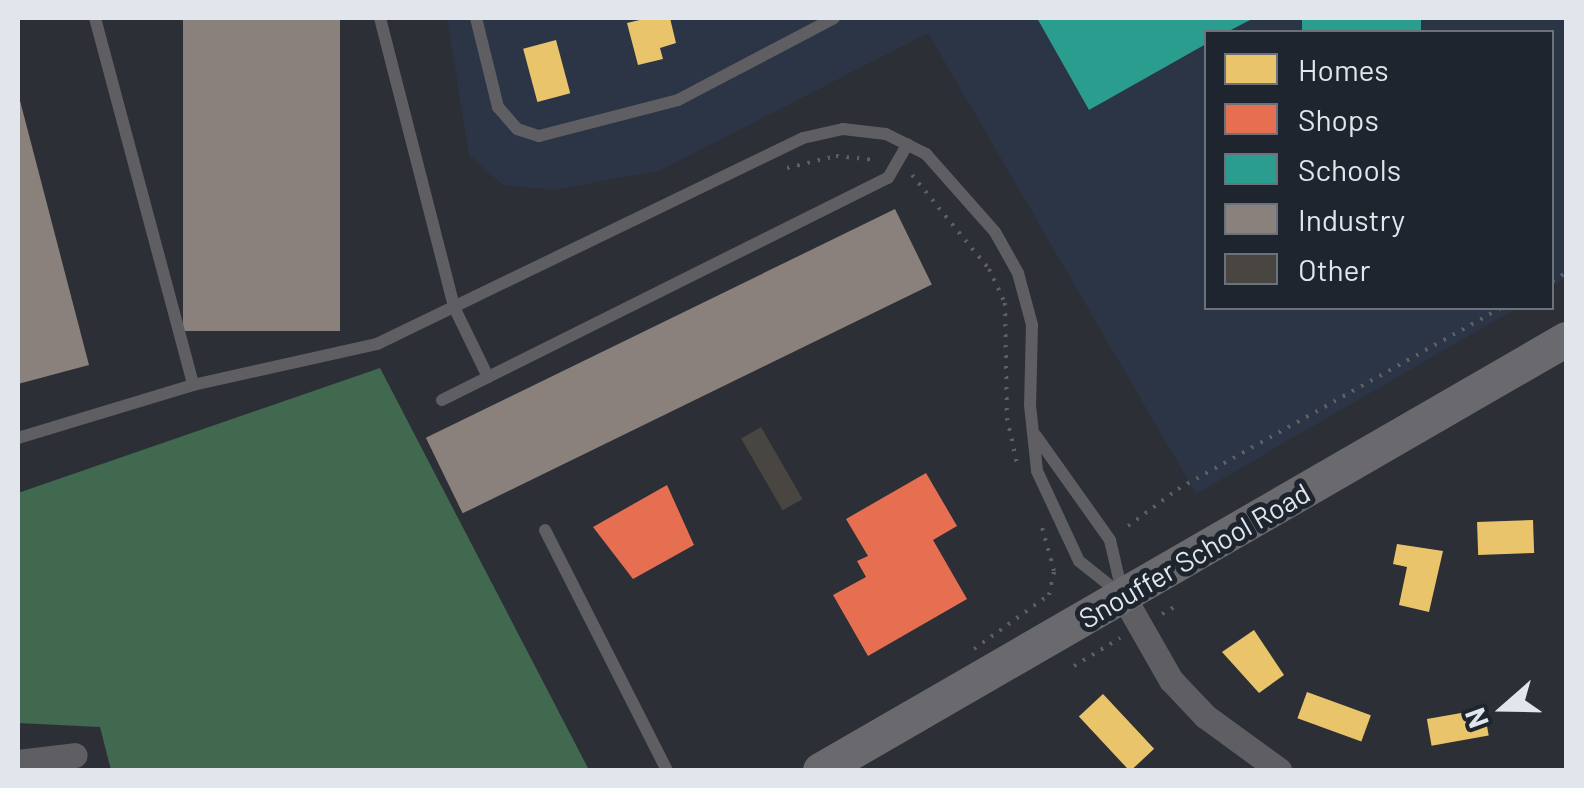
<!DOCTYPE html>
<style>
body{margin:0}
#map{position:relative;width:1584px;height:788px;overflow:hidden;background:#2c2f35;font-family:Barlow,sans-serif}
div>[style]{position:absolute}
.built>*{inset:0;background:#2c3545}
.forest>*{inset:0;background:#406950}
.homes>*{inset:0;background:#e9c46a;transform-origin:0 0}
.shops>*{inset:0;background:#e76f51}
.schools>*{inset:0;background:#2a9d8f;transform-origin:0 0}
.industry>*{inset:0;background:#8a817c;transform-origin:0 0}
.building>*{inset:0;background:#494541;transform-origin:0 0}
.path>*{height:4px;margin-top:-2px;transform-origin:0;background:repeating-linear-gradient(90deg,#5e5f63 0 2.5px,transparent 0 10.5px)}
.service>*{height:12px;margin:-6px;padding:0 6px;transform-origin:6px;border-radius:6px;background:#5f5f63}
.minor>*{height:25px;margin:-12.5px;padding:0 12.5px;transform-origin:12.5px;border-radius:12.5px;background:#5f5f63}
.secondary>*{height:35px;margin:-17.5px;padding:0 17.5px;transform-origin:17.5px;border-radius:17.5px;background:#6a6a6e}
span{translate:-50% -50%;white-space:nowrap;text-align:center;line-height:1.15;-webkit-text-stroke:10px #1e252f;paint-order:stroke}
.street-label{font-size:28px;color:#e1e5ec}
.frame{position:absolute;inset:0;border:20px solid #e1e5ec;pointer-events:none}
.legend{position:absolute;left:1204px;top:30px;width:350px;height:280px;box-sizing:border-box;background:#1e252f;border:2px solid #6c727b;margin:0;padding:12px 18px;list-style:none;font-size:30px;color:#e1e5ec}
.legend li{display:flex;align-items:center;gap:20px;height:50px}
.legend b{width:50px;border:2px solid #6c727b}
.north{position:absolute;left:1454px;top:658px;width:100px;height:100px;-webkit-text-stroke:8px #1e252f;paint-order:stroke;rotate:250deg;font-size:28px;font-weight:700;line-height:40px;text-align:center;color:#e1e5ec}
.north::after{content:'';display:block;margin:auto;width:35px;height:45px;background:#e1e5ec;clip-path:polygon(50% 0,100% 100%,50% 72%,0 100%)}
</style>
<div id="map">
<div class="built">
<div style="clip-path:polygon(447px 18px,1566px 18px,1566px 278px,1552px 287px,1552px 32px,1206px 32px,1206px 308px,1517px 308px,1196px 494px,928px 33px,661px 170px,555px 190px,503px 185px,469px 155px)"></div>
</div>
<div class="forest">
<div style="clip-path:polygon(380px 368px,589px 770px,111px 770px,100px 727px,18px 723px,18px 493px)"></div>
</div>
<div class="homes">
<div style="clip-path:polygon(648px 18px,670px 18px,676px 43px,660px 48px,663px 59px,638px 65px,627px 23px)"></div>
<div style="left:556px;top:40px;width:55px;height:34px;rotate:75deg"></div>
<div style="left:1533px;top:520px;width:33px;height:56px;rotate:88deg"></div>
<div style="clip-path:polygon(1397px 544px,1443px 551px,1429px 612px,1399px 605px,1407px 567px,1393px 564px)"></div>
<div style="clip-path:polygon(1254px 630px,1284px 675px,1259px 693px,1222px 652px)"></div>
<div style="left:1307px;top:692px;width:68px;height:28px;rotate:20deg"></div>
<div style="left:1103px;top:694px;width:75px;height:33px;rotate:47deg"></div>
<div style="left:1484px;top:709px;width:27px;height:58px;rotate:80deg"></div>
</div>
<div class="shops">
<div style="clip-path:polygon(926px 473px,957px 526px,933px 540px,967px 599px,868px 656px,833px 595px,866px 577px,857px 561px,868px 556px,846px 519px)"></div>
<div style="clip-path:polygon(667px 485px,694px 545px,633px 579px,593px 527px)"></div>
</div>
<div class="schools">
<div style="clip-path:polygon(1037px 18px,1254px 18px,1227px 32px,1206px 32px,1206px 44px,1089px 110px)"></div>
<div style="left:1302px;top:18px;width:119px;height:16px"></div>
</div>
<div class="industry">
<div style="left:183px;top:18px;width:157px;height:313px"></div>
<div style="clip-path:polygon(18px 93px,89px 365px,18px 384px)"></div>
<div style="left:895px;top:209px;width:84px;height:522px;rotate:64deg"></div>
</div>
<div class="building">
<div style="left:761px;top:427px;width:83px;height:23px;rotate:60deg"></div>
</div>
<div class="path">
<div style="left:787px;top:168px;width:50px;rotate:-13.8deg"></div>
<div style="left:836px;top:156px;width:40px;rotate:5.7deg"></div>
<div style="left:912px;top:175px;width:122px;rotate:50.7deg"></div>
<div style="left:989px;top:269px;width:38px;rotate:65deg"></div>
<div style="left:1005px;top:303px;width:115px;rotate:89deg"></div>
<div style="left:1007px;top:418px;width:51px;rotate:77.6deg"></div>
<div style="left:1552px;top:281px;width:16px;rotate:-30deg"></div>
<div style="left:1128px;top:526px;width:62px;rotate:-36.5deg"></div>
<div style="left:1178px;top:489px;width:369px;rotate:-29.3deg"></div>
<div style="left:1162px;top:614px;width:21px;rotate:-29deg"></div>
<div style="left:974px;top:649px;width:92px;rotate:-35.8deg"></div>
<div style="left:1049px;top:595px;width:25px;rotate:-78deg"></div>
<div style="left:1054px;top:571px;width:46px;rotate:-105.3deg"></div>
<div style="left:1074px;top:666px;width:54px;rotate:-31.3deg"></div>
</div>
<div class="service">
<div style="left:95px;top:18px;width:380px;rotate:75deg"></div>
<div style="left:193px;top:385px;width:189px;rotate:-12.6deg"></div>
<div style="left:377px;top:344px;width:473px;rotate:-25.8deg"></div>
<div style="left:803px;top:138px;width:41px;rotate:-12.7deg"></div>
<div style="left:843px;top:129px;width:43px;rotate:6.6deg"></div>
<div style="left:886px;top:134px;width:45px;rotate:26.6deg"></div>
<div style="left:926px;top:154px;width:104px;rotate:48.5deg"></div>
<div style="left:995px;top:232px;width:47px;rotate:60.7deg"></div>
<div style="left:1018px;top:273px;width:54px;rotate:74.9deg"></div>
<div style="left:1032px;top:325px;width:80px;rotate:91.4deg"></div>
<div style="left:1030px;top:405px;width:66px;rotate:83.9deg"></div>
<div style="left:1037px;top:471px;width:99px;rotate:65deg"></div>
<div style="left:1079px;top:561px;width:56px;rotate:38.5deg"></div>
<div style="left:1123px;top:596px;width:57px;rotate:-103.1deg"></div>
<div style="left:1110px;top:540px;width:128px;rotate:-125.4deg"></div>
<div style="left:380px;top:18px;width:298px;rotate:75.6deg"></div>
<div style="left:454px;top:307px;width:78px;rotate:64.1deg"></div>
<div style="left:476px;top:18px;width:92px;rotate:76.1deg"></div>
<div style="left:498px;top:107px;width:29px;rotate:49deg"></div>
<div style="left:517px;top:129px;width:23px;rotate:18deg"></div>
<div style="left:539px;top:136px;width:144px;rotate:-14.5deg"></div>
<div style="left:678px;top:100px;width:176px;rotate:-27.7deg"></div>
<div style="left:442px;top:400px;width:498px;rotate:-26.5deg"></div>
<div style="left:888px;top:178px;width:39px;rotate:-60deg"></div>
<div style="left:18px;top:438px;width:183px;rotate:-16.8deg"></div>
<div style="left:545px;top:530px;width:269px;rotate:63.1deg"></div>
</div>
<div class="minor">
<div style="left:1123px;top:596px;width:97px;rotate:60.3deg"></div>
<div style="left:1171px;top:680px;width:50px;rotate:46.6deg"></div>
<div style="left:1205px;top:716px;width:92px;rotate:36.1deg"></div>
<div style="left:18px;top:762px;width:57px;rotate:-7deg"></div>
</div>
<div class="secondary">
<div style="left:820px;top:770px;width:862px;rotate:-30.02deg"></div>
</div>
<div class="street-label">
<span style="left:1194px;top:555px;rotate:-30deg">Snouffer School Road</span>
</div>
<div class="frame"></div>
<ul class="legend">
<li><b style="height:28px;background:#e9c46a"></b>Homes</li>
<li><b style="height:28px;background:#e76f51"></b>Shops</li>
<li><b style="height:28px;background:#2a9d8f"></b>Schools</li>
<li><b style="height:28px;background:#8a817c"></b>Industry</li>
<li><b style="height:28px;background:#494541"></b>Other</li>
</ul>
<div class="north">N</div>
</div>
